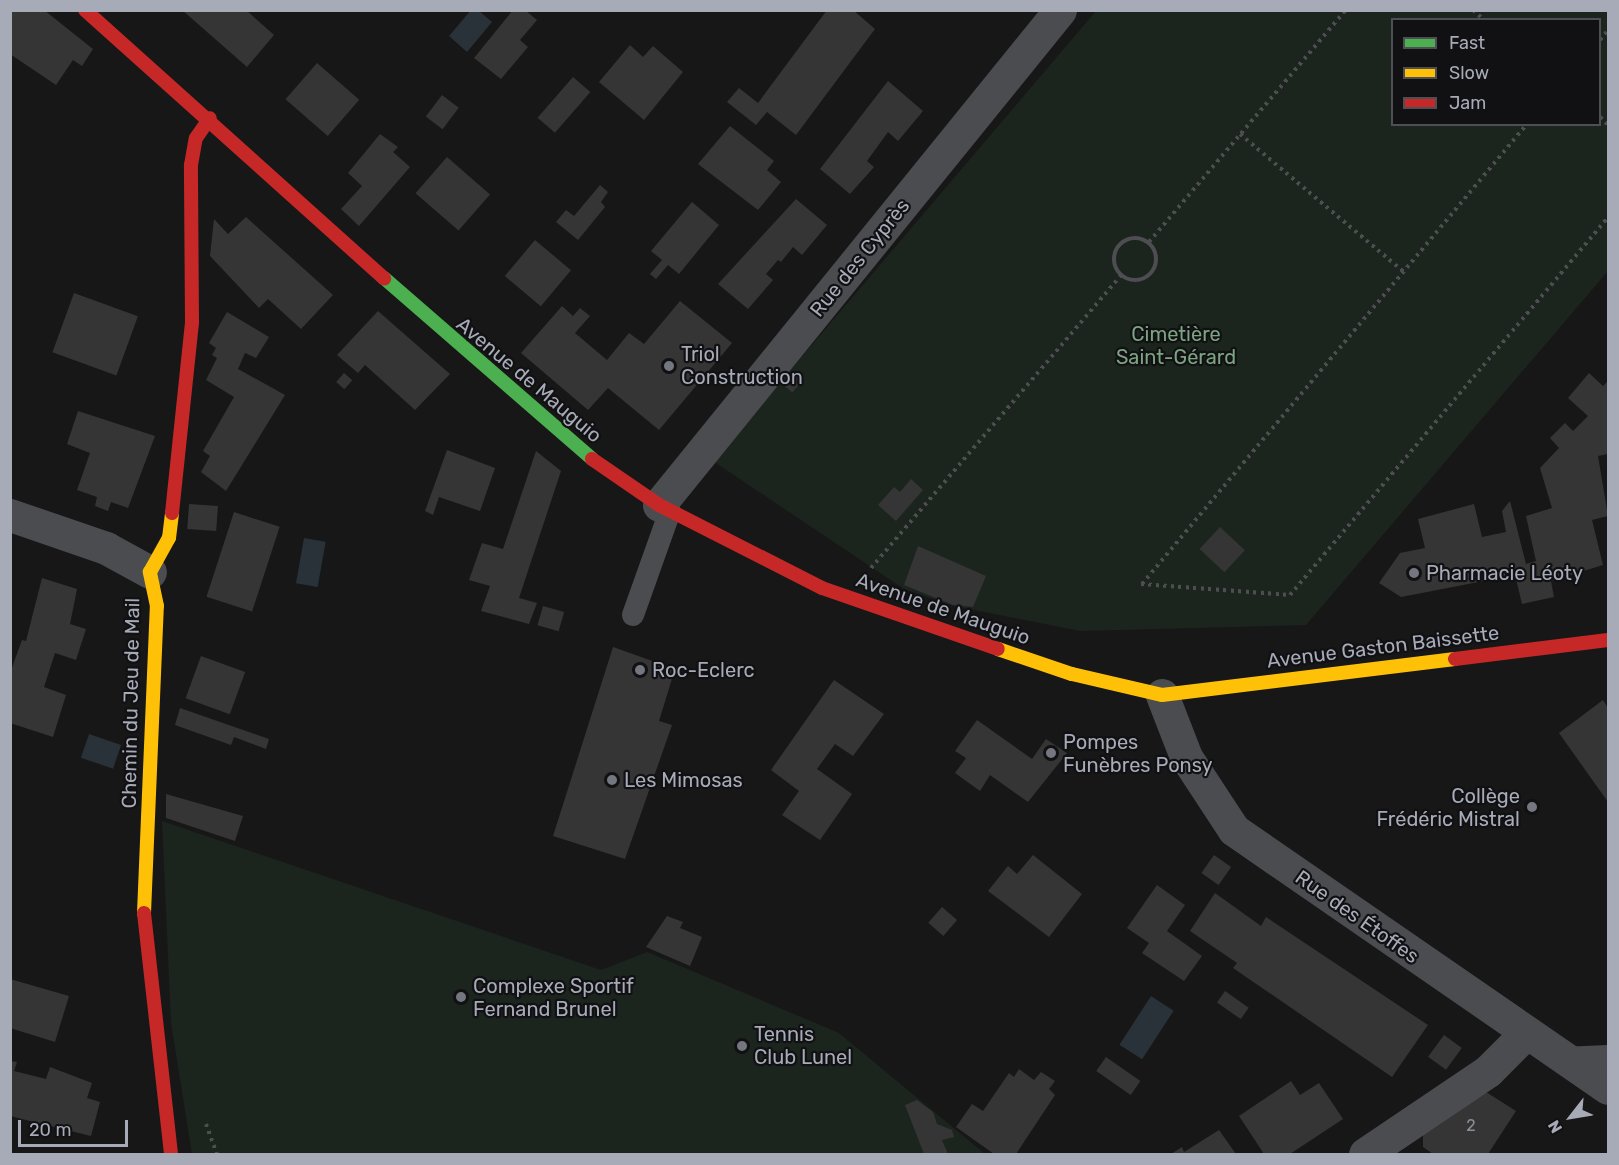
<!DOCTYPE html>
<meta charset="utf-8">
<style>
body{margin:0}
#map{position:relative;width:1619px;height:1165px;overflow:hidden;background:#171717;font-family:Rubik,sans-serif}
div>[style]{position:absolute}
.green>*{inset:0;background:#1c241e}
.water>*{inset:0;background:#293139;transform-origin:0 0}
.building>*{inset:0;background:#353536;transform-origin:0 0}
.path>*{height:4px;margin-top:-2px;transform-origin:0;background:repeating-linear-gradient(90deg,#4d4d52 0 3px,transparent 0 7.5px)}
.path>.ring{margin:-2px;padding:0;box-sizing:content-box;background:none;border:4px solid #4d4d52;border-radius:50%}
.lane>*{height:22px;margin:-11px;padding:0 11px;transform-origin:11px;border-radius:11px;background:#4b4c50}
.street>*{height:33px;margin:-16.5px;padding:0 16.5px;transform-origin:16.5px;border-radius:16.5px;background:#4b4c50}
.fast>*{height:14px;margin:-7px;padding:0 7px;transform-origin:7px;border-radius:7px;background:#4caf50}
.slow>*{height:14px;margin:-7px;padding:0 7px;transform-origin:7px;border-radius:7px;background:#ffc107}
.jam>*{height:14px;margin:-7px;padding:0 7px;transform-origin:7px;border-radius:7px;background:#c62828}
.dots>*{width:16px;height:16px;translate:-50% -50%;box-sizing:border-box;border:3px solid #111113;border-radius:50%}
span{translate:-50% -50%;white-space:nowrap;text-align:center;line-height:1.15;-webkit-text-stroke:4.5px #111113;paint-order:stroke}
.number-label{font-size:16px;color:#8a8e98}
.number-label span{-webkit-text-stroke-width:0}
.street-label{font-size:20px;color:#a7abb8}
.park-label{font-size:20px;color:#7da482}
.poi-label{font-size:20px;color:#a7abb8}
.left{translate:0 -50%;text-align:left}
.right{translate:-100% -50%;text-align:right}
.frame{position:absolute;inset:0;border:12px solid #a7abb8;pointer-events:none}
.legend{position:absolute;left:1391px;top:18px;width:210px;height:108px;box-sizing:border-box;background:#111113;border:2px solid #4d4f55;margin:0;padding:8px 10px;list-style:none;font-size:18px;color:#a7abb8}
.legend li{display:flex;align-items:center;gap:12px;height:30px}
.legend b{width:30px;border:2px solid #4d4f55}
.north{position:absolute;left:1541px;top:1087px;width:60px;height:60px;-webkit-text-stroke:4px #111113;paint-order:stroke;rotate:239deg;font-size:16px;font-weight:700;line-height:24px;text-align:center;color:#a7abb8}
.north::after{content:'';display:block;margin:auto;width:21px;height:27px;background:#a7abb8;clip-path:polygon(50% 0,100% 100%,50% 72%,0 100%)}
.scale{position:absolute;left:18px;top:1120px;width:110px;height:27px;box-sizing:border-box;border:3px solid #a7abb8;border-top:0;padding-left:8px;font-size:18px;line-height:21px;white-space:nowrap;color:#a7abb8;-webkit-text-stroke:4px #111113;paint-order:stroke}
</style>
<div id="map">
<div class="green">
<div style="clip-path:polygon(evenodd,1096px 11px,1608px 11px,1608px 271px,1306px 625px,1080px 631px,954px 606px,904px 589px,713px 461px,1096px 11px,1392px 20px,1600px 20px,1600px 124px,1392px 124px,1392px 20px)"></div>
<div style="clip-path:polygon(162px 821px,601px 970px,647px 952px,839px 1033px,985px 1154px,192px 1154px,171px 1023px)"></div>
</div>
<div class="water">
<div style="clip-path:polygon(471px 10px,479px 11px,492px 22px,467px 52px,449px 36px)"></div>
<div style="left:304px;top:538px;width:22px;height:46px;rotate:10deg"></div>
<div style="left:89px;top:734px;width:34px;height:25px;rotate:19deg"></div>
<div style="left:1151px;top:996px;width:27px;height:58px;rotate:33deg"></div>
</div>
<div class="building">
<div style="clip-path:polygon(10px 10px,44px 10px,93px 49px,82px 66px,73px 60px,56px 85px,10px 54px)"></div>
<div style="clip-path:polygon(182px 10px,246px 10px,274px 35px,247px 67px)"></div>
<div style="clip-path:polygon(513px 10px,525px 10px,537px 20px,520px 40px,528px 47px,501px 79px,474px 58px)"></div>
<div style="clip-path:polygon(827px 10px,853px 10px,875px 29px,796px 135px,767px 112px,756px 125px,727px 102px,739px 88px,758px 103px)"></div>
<div style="clip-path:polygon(630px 45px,643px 57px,653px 46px,683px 72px,644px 120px,599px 82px)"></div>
<div style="left:317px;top:63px;width:56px;height:48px;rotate:41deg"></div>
<div style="left:573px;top:77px;width:23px;height:54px;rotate:41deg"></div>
<div style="clip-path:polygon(888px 81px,923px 111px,898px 141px,888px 132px,867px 161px,874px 167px,850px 194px,820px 169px)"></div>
<div style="left:442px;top:95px;width:21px;height:27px;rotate:37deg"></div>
<div style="clip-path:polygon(730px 126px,774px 161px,767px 170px,781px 182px,758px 210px,698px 164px)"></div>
<div style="clip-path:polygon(380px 134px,398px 147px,393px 152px,410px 167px,359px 226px,341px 209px,362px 186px,348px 173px)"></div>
<div style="left:447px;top:157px;width:57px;height:48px;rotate:41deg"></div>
<div style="clip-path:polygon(600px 185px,608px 192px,601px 202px,605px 207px,578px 240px,556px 222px,566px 210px,574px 216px)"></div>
<div style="clip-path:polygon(796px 199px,827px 225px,802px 255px,793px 247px,781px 262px,778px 260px,766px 274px,773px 280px,748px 309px,718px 284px)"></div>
<div style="clip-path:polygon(692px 202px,719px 225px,679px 274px,668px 265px,656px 279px,650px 274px,662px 260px,651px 251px)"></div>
<div style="clip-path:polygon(246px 217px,333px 295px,301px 329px,268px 299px,259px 308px,210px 256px,214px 219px,228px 234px)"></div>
<div style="left:535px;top:240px;width:47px;height:47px;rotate:40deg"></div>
<div style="left:74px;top:293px;width:68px;height:63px;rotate:20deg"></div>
<div style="clip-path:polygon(680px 301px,732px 343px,659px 430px,608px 388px,588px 410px,521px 353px,562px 306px,573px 316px,580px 308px,590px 316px,575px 333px,607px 360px,629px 333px,644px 344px)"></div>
<div style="clip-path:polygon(378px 311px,450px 374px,415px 410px,365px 365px,358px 373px,337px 355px)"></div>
<div style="clip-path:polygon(227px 312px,269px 337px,256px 358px,245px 353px,238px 369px,285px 395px,226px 491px,201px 472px,210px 456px,203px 451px,234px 397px,206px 380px,217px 358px,212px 355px,216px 348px,209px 343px)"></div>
<div style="left:791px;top:372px;width:14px;height:15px;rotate:39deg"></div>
<div style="left:344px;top:373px;width:11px;height:12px;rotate:41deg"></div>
<div style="clip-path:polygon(1589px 373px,1603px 386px,1608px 381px,1608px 454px,1598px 456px,1608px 516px,1592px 520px,1603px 565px,1551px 581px,1554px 597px,1522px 604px,1515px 575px,1401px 597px,1379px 583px,1400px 553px,1425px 548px,1418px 519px,1474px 504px,1482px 537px,1506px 532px,1502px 511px,1510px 501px,1526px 564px,1536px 561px,1526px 516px,1552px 508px,1540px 468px,1559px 448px,1550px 438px,1565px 423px,1573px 431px,1588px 416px,1568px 398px)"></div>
<div style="clip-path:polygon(78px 411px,155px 436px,128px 508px,111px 502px,108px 511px,95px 506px,97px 497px,77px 490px,90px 453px,67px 444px)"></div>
<div style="clip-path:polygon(447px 450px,495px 468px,480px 511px,439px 497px,433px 515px,425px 511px)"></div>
<div style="clip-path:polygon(536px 451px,561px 471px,519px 598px,537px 603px,529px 624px,481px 611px,490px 586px,469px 580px,482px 543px,503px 549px)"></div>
<div style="clip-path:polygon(911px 479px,923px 490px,896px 521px,878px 505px,894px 487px,900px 492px)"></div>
<div style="left:189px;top:504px;width:29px;height:25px;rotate:4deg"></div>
<div style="left:234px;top:512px;width:48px;height:89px;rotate:18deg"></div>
<div style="left:1220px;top:527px;width:34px;height:30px;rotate:43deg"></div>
<div style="clip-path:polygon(918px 546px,986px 576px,973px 607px,953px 605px,904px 585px)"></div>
<div style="clip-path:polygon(42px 578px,77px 589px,70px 624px,86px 629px,76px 660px,55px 653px,44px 687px,66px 695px,53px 737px,10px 723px,10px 673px,22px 640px,26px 641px)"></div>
<div style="left:543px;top:606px;width:22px;height:20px;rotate:16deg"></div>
<div style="clip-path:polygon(613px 647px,675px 669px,659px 721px,672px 725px,625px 859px,553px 836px)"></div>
<div style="left:201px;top:656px;width:47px;height:45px;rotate:20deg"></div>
<div style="clip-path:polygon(834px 680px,884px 714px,853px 756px,835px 744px,817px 769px,852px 794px,820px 840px,782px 815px,799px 791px,771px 770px)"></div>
<div style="clip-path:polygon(1603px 700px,1608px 708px,1608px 802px,1559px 733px)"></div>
<div style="clip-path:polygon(180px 708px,269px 739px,266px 749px,234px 737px,231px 745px,175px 725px)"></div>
<div style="clip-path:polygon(977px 720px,1032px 759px,1046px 739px,1067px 753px,1028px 802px,990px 775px,980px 791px,955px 773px,966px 758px,955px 751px)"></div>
<div style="clip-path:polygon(166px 794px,243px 816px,235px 841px,166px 818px)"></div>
<div style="clip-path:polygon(1033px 855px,1082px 894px,1049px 937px,988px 891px,1008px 866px,1017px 874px)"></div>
<div style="left:1214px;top:855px;width:21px;height:22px;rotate:35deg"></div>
<div style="clip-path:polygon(1157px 885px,1185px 905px,1167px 931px,1202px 956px,1184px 981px,1142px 953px,1149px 943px,1127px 928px)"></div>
<div style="clip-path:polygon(1215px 893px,1261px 926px,1266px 917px,1428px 1025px,1392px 1077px,1233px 968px,1237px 963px,1190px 931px)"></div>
<div style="left:942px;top:907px;width:20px;height:21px;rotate:41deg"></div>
<div style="clip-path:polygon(667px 916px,683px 922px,680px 928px,702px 937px,690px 966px,646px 947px)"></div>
<div style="clip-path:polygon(10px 979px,69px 996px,55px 1042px,10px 1028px)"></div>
<div style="left:1225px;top:991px;width:29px;height:14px;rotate:35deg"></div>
<div style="left:1444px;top:1035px;width:22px;height:27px;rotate:36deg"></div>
<div style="left:1106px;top:1057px;width:42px;height:17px;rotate:35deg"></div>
<div style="clip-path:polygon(10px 1061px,17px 1062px,14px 1071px,46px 1079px,50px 1067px,92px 1083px,87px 1098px,100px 1102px,91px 1136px,10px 1116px)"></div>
<div style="clip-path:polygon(1019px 1069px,1034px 1080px,1041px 1072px,1055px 1081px,1049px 1089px,1055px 1095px,1016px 1154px,994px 1154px,956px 1127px,972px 1104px,983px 1111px,1009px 1073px,1014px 1077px)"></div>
<div style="clip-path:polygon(1291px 1081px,1300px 1095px,1319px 1083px,1343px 1119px,1290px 1154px,1264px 1154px,1239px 1116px)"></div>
<div style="clip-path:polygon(1486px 1092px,1516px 1111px,1488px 1154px,1433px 1154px,1423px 1147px,1423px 1135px)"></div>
<div style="clip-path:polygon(917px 1100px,933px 1112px,937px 1124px,952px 1130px,954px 1137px,942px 1140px,948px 1154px,924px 1154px,905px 1105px)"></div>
<div style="clip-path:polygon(1219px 1130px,1236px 1154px,1171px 1154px,1182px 1147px,1184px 1152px)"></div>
</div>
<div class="path">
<div style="left:1473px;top:10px;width:15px;rotate:42deg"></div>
<div style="left:1600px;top:40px;width:13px;rotate:-51deg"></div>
<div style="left:1600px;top:117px;width:11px;rotate:45deg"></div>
<div style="left:1240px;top:134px;width:214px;rotate:40.1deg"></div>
<div class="ring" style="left:1114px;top:238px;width:38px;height:38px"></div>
<div style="left:1149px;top:242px;width:304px;rotate:-49.7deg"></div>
<div style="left:871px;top:568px;width:385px;rotate:-49.5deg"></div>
<div style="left:1141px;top:584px;width:149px;rotate:4.2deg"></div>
<div style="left:1290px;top:595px;width:494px;rotate:-49.9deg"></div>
<div style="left:1142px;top:584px;width:600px;rotate:-50.07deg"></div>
<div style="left:206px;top:1124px;width:32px;rotate:70deg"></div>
</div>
<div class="lane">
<div style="left:633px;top:615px;width:110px;rotate:-70.4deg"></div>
<div style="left:1562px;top:1058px;width:46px;rotate:-2.5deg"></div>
</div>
<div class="street">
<div style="left:659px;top:505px;width:637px;rotate:-50.99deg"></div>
<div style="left:10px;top:515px;width:102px;rotate:19deg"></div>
<div style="left:106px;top:548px;width:50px;rotate:28.6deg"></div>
<div style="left:1162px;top:695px;width:66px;rotate:68.8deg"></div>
<div style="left:1186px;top:757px;width:87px;rotate:56.7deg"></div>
<div style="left:1234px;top:830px;width:454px;rotate:34.6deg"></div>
<div style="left:1365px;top:1154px;width:148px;rotate:-34deg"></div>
<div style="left:1488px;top:1071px;width:52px;rotate:-45deg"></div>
</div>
<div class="fast">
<div style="left:384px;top:278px;width:276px;rotate:41deg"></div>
</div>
<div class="slow">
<div style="left:998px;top:649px;width:78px;rotate:18.7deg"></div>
<div style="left:1072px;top:674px;width:92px;rotate:13.1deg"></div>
<div style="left:1162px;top:695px;width:295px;rotate:-7deg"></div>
<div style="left:144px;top:913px;width:307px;rotate:-87.6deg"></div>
<div style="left:157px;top:606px;width:35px;rotate:-102deg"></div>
<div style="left:150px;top:572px;width:39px;rotate:-61deg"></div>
<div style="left:169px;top:538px;width:25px;rotate:-83deg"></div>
</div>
<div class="jam">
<div style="left:85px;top:10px;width:402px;rotate:41.9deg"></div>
<div style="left:592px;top:459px;width:81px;rotate:34.5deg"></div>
<div style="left:659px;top:505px;width:183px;rotate:27deg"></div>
<div style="left:822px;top:588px;width:186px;rotate:19.1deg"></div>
<div style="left:172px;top:513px;width:192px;rotate:-84deg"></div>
<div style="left:192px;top:322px;width:157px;rotate:-90.4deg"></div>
<div style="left:191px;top:165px;width:27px;rotate:-80deg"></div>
<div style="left:196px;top:138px;width:24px;rotate:-55deg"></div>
<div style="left:1455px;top:659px;width:154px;rotate:-7.1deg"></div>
<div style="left:144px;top:913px;width:243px;rotate:83.6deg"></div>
</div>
<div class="dots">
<div style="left:669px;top:366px;background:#757780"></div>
<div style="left:1414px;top:573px;background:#757780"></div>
<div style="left:640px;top:670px;background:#757780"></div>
<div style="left:1051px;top:753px;background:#757780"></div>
<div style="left:612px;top:780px;background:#757780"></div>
<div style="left:1532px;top:807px;background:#757780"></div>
<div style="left:461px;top:997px;background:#757780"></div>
<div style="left:742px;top:1046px;background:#757780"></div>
</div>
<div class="number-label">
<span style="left:1471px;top:1126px">2</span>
</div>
<div class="street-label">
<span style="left:860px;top:258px;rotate:-51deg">Rue des Cyprès</span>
<span style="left:529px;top:380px;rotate:40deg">Avenue de Mauguio</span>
<span style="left:943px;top:609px;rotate:19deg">Avenue de Mauguio</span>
<span style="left:1383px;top:647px;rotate:-7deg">Avenue Gaston Baissette</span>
<span style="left:131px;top:703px;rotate:-89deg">Chemin du Jeu de Mail</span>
<span style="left:1357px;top:917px;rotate:35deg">Rue des Étoffes</span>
</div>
<div class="park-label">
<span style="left:1176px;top:346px">Cimetière<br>Saint-Gérard</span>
</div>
<div class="poi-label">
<span class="left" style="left:681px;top:366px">Triol<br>Construction</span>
<span class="left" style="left:1426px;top:573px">Pharmacie Léoty</span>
<span class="left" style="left:652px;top:670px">Roc-Eclerc</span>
<span class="left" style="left:1063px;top:754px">Pompes<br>Funèbres Ponsy</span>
<span class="left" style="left:624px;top:780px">Les Mimosas</span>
<span class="right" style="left:1520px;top:808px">Collège<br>Frédéric Mistral</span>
<span class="left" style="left:473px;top:998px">Complexe Sportif<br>Fernand Brunel</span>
<span class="left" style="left:754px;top:1046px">Tennis<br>Club Lunel</span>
</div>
<div class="frame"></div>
<ul class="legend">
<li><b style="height:8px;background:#4caf50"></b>Fast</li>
<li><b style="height:8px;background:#ffc107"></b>Slow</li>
<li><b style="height:8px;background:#c62828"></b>Jam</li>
</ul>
<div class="north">N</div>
<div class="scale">20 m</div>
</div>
